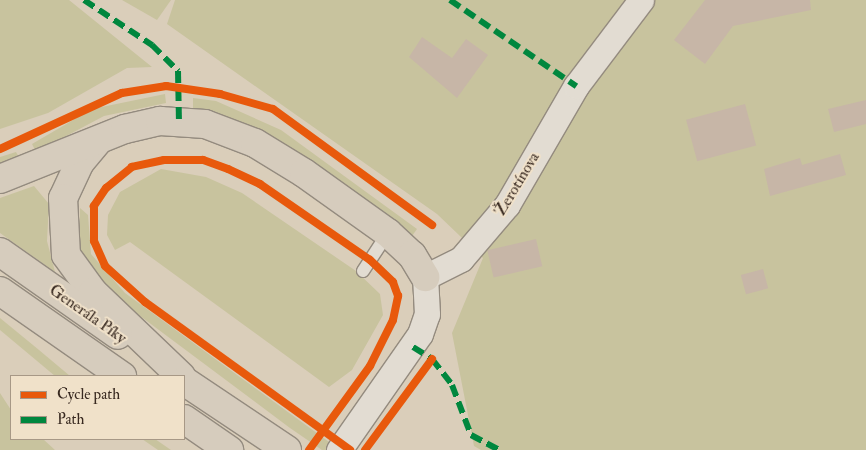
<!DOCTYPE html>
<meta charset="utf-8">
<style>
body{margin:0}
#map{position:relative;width:866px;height:450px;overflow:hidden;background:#daceba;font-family:"IM FELL Double Pica",serif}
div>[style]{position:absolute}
.green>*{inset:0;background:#c8c39e}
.building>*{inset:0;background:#c7b6a7;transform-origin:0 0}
.roads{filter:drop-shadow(1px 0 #948b7f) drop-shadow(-1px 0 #948b7f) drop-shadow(0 1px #948b7f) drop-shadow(0 -1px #948b7f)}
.lane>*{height:12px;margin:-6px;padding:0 6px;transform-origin:6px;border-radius:6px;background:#e2dcd2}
.street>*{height:25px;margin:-12.5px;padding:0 12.5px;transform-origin:12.5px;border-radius:12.5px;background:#e2dcd2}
.highway>*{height:28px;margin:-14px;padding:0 14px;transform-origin:14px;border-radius:14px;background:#d6ccbd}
.quiet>*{height:6px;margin-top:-3px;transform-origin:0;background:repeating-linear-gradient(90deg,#00873e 0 12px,transparent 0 18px)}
.cycleway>*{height:8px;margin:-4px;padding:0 4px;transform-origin:4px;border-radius:4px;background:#e8590c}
span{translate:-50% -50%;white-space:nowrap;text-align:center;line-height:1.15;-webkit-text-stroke:4px #f0e1c9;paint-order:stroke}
.street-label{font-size:16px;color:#392a21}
.legend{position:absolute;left:10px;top:375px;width:175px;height:65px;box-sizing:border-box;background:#f0e1c9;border:1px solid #a79886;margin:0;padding:6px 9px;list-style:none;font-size:15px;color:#392a21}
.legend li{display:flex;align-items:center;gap:10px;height:25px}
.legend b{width:25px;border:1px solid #a79886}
</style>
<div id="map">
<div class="green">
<div style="clip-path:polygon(0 0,69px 0,152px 67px,127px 68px,48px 113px,0 129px)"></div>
<div style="clip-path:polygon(122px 0,171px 0,157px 20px)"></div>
<div style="clip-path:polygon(175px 0,866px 0,866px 450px,481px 450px,474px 446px,452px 333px,483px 258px,437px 214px,167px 24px)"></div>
<div style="clip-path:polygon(165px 94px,166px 103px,104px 116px,36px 152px,32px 144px,92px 109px)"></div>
<div style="clip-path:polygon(193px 98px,216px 101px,281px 130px,417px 229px,412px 236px,258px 130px,193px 108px)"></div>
<div style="clip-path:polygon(16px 152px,20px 159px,0 166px,0 157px)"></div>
<div style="clip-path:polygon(161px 169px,206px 177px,242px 193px,356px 271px,380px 294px,383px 315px,352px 370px,329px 387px,130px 242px,115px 250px,107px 235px,108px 215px,120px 192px)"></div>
<div style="clip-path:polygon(34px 186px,49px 204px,47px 241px,55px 272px,0 233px,0 198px)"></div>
<div style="clip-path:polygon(80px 208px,88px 215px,91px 254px,125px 293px,340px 450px,322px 450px,290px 428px,100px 286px,79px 248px)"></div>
<div style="clip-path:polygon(0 318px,39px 350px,70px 376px,55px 376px,0 330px)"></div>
<div style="clip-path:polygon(0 393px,11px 410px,11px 439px,43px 439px,55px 450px,0 450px)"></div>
<div style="clip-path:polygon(142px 439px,155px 439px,171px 450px,158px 450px)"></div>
</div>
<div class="building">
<div style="clip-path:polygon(705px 0,810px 0,811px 10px,733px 26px,705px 64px,674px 40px)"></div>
<div style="clip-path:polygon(422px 37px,452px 58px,466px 39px,488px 55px,457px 98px,409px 57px)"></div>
<div style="clip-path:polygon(866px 100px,866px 124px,834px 132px,828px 109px)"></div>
<div style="left:745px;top:104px;width:43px;height:61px;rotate:75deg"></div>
<div style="clip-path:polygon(840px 154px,846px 175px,770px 196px,764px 169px,800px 158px,802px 165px)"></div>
<div style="left:536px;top:239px;width:28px;height:50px;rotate:77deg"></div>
<div style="left:763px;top:269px;width:20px;height:23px;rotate:75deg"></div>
</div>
<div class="roads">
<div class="lane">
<div style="left:363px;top:271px;width:45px;rotate:-56.7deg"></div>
</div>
<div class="street">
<div style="left:339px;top:450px;width:141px;rotate:-55.1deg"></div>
<div style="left:420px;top:334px;width:21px;rotate:-71deg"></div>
<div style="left:427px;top:314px;width:37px;rotate:-93deg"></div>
<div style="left:425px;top:277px;width:40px;rotate:-26.6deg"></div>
<div style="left:461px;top:259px;width:71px;rotate:-49.6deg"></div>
<div style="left:507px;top:205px;width:138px;rotate:-59.9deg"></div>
<div style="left:576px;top:86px;width:108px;rotate:-52.9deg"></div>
</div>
<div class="highway">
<div style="left:97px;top:142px;width:26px;rotate:130deg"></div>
<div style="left:80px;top:162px;width:40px;rotate:115deg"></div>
<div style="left:63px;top:198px;width:57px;rotate:87deg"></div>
<div style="left:66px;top:255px;width:46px;rotate:53.9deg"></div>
<div style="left:93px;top:292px;width:122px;rotate:43.7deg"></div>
<div style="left:0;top:179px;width:135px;rotate:-21.8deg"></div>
<div style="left:125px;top:129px;width:36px;rotate:-13deg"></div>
<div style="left:160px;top:121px;width:45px;rotate:3.8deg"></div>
<div style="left:205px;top:124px;width:53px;rotate:20.8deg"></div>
<div style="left:255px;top:143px;width:57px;rotate:31.5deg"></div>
<div style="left:304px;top:173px;width:103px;rotate:35.5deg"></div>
<div style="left:388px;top:233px;width:33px;rotate:43deg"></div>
<div style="left:412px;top:255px;width:26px;rotate:59deg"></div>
<div style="left:0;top:252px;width:144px;rotate:35.1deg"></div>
<div style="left:0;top:291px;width:149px;rotate:34.9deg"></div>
<div style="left:184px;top:381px;width:124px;rotate:33.8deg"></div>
<div style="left:184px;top:419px;width:55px;rotate:34.6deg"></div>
</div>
</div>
<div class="quiet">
<div style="left:84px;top:0;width:82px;rotate:33.5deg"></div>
<div style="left:152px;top:45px;width:37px;rotate:45deg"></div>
<div style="left:178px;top:71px;width:50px;rotate:88.9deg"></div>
<div style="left:450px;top:0;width:153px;rotate:34.3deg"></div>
<div style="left:413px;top:347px;width:22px;rotate:32deg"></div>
<div style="left:432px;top:359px;width:33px;rotate:52deg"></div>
<div style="left:452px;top:385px;width:53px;rotate:69.2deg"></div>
<div style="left:471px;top:435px;width:32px;rotate:28deg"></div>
</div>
<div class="cycleway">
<div style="left:0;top:149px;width:134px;rotate:-24.7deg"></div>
<div style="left:122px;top:93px;width:45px;rotate:-9deg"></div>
<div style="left:166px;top:86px;width:55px;rotate:8.4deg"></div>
<div style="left:220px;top:94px;width:55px;rotate:15.8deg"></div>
<div style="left:273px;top:109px;width:197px;rotate:36.1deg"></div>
<div style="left:309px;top:450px;width:104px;rotate:-54deg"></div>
<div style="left:370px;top:366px;width:51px;rotate:-63.4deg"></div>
<div style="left:393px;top:320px;width:25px;rotate:-78deg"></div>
<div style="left:398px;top:296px;width:15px;rotate:-110deg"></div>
<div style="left:393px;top:282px;width:32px;rotate:-136deg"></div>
<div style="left:370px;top:260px;width:134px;rotate:-145.4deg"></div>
<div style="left:260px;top:184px;width:35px;rotate:-155deg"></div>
<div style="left:228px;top:169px;width:27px;rotate:-160deg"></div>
<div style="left:203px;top:160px;width:39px;rotate:180deg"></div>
<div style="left:164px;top:160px;width:33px;rotate:168deg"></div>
<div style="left:132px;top:167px;width:33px;rotate:141deg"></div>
<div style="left:106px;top:188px;width:22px;rotate:124deg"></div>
<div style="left:94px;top:206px;width:35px;rotate:90deg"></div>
<div style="left:94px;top:241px;width:27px;rotate:66deg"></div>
<div style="left:105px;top:266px;width:54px;rotate:42deg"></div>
<div style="left:145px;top:302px;width:253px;rotate:35.8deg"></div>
<div style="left:365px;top:450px;width:113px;rotate:-53.6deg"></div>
</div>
<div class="street-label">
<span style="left:517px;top:184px;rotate:-59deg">Žerotínova</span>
<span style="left:88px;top:314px;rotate:35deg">Generála Píky</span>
</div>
<ul class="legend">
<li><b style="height:6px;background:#e8590c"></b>Cycle path</li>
<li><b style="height:6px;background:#00873e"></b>Path</li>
</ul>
</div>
